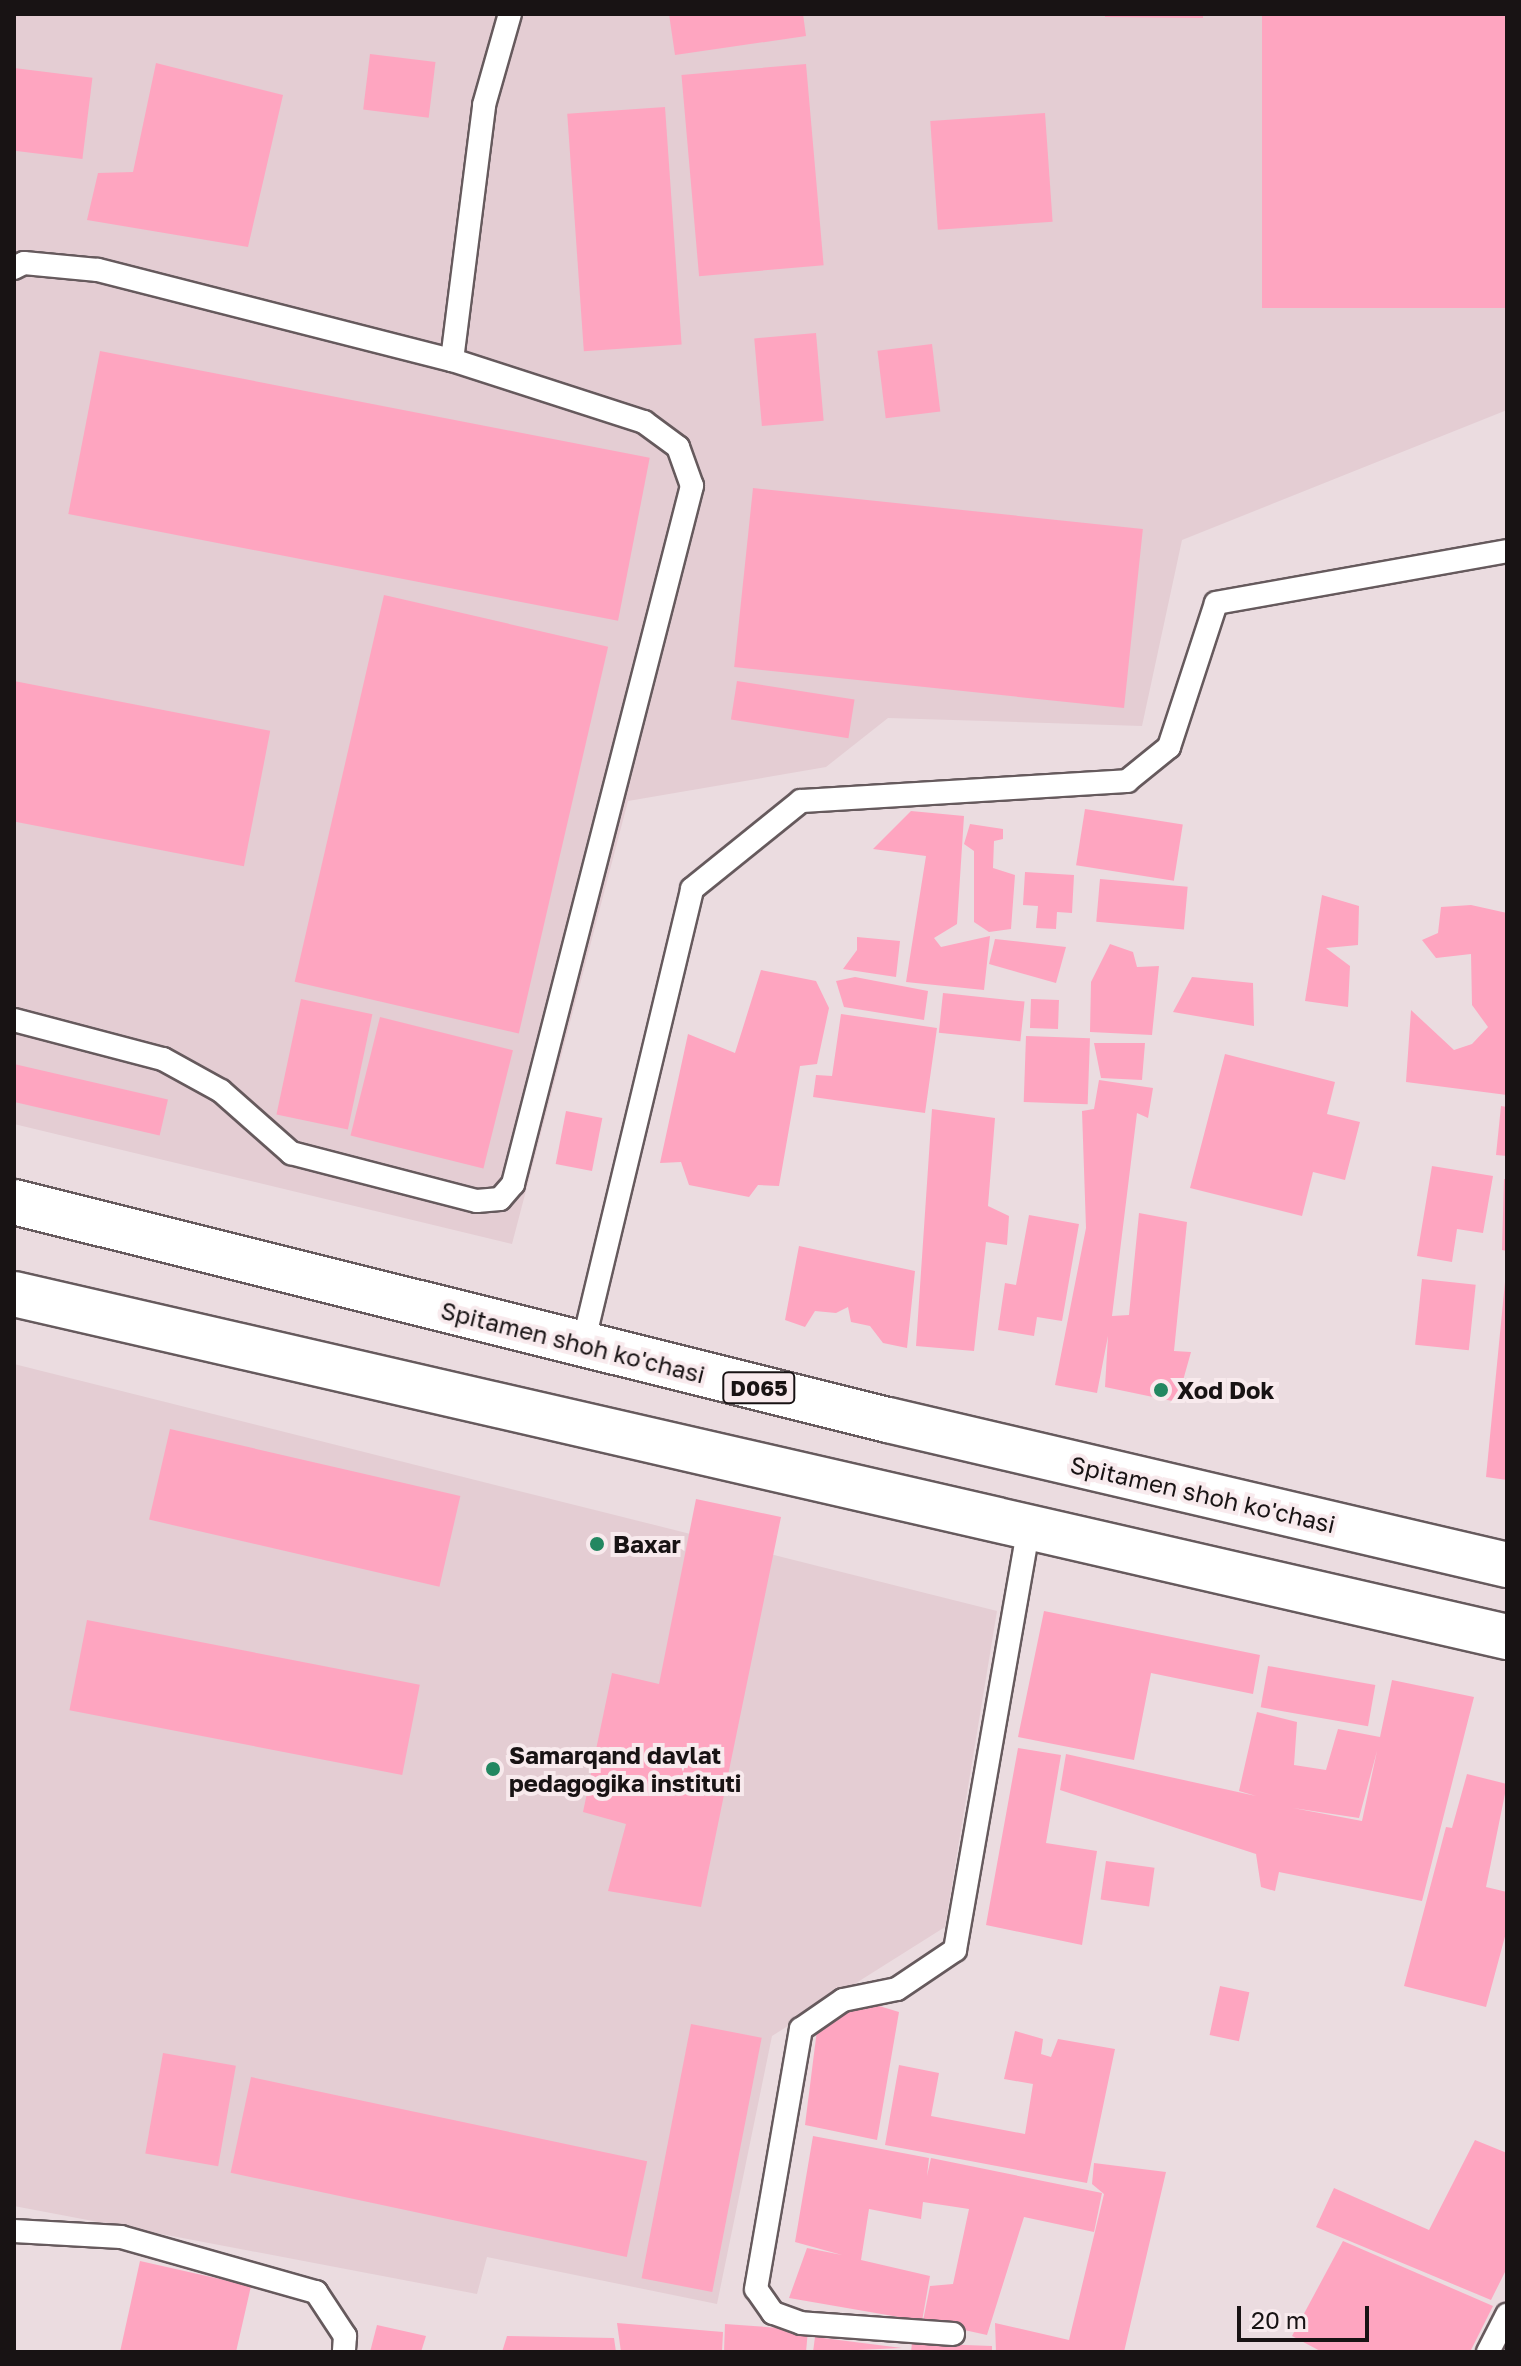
<!DOCTYPE html>
<style>
body{margin:0}
#map{position:relative;width:1521px;height:2366px;overflow:hidden;background:#ebdce0;font-family:"Golos Text",sans-serif}
div>[style]{position:absolute}
.built>*{inset:0;background:#e4cdd3}
.building>*{inset:0;background:#fea5c0;transform-origin:0 0}
.roads{filter:drop-shadow(2px 0 #665a5d) drop-shadow(-2px 0 #665a5d) drop-shadow(0 2px #665a5d) drop-shadow(0 -2px #665a5d)}
.lane>*{height:22px;margin:-11px;padding:0 11px;transform-origin:11px;border-radius:11px;background:#fff}
.primary>*{height:44px;margin:-22px;padding:0 22px;transform-origin:22px;border-radius:22px;background:#fff}
.dots>*{width:22px;height:22px;translate:-50% -50%;box-sizing:border-box;border:4px solid #f8eaed;border-radius:50%}
span{translate:-50% -50%;white-space:nowrap;text-align:center;line-height:1.15;-webkit-text-stroke:8px #f8eaed;paint-order:stroke}
.shield-label span{padding:2px 6px;background:#f8eaed;border:2px solid;border-radius:6px;-webkit-text-stroke-width:0}
.shield-label{font-size:22px;color:#181314;font-weight:700}
.street-label{font-size:24px;color:#181314}
.poi-label{font-size:24px;color:#181314;font-weight:700}
.left{translate:0 -50%;text-align:left}
.frame{position:absolute;inset:0;border:16px solid #181314;pointer-events:none}
.scale{position:absolute;left:1237px;top:2306px;width:132px;height:36px;box-sizing:border-box;border:4px solid #181314;border-top:0;padding-left:10px;font-size:24px;line-height:28px;white-space:nowrap;color:#181314;-webkit-text-stroke:6px #f8eaed;paint-order:stroke}
</style>
<div id="map">
<div class="built">
<div style="clip-path:polygon(14px 14px,1507px 14px,1507px 410px,1182px 540px,1142px 726px,888px 718px,826px 767px,628px 801px,512px 1244px,14px 1124px)"></div>
<div style="clip-path:polygon(14px 1364px,997px 1611px,945px 1927px,772px 2036px,717px 2304px,487px 2257px,477px 2294px,14px 2206px)"></div>
</div>
<div class="building">
<div style="clip-path:polygon(669px 14px,803px 14px,806px 36px,675px 55px)"></div>
<div style="clip-path:polygon(1105px 14px,1203px 14px,1203px 18px,1105px 17px)"></div>
<div style="left:1262px;top:14px;width:245px;height:294px"></div>
<div style="left:370px;top:54px;width:66px;height:56px;rotate:7deg"></div>
<div style="clip-path:polygon(156px 63px,283px 95px,248px 247px,87px 220px,98px 173px,133px 172px)"></div>
<div style="left:806px;top:64px;width:202px;height:125px;rotate:85deg"></div>
<div style="left:14px;top:68px;width:79px;height:82px;rotate:7deg"></div>
<div style="left:665px;top:107px;width:238px;height:98px;rotate:86deg"></div>
<div style="left:1045px;top:113px;width:109px;height:115px;rotate:86deg"></div>
<div style="left:816px;top:333px;width:88px;height:62px;rotate:85deg"></div>
<div style="left:932px;top:344px;width:68px;height:55px;rotate:83deg"></div>
<div style="left:100px;top:351px;width:560px;height:166px;rotate:11deg"></div>
<div style="left:753px;top:488px;width:392px;height:180px;rotate:6deg"></div>
<div style="left:384px;top:595px;width:230px;height:397px;rotate:13deg"></div>
<div style="left:14px;top:681px;width:261px;height:138px;rotate:11deg"></div>
<div style="left:737px;top:681px;width:119px;height:39px;rotate:9deg"></div>
<div style="left:1085px;top:809px;width:99px;height:57px;rotate:9deg"></div>
<div style="clip-path:polygon(911px 811px,964px 816px,957px 924px,934px 938px,941px 947px,990px 936px,984px 990px,906px 982px,926px 856px,873px 849px)"></div>
<div style="clip-path:polygon(970px 824px,1003px 829px,1003px 839px,994px 841px,993px 868px,1015px 875px,1011px 929px,989px 932px,974px 922px,974px 851px,964px 844px)"></div>
<div style="clip-path:polygon(1025px 872px,1074px 875px,1072px 913px,1057px 912px,1056px 929px,1036px 928px,1038px 906px,1023px 905px)"></div>
<div style="left:1100px;top:879px;width:88px;height:43px;rotate:5deg"></div>
<div style="clip-path:polygon(1322px 895px,1359px 906px,1358px 945px,1326px 948px,1350px 966px,1348px 1007px,1305px 1001px)"></div>
<div style="clip-path:polygon(1471px 905px,1507px 913px,1507px 1095px,1406px 1082px,1411px 1010px,1454px 1050px,1472px 1044px,1488px 1027px,1472px 1005px,1471px 954px,1436px 958px,1422px 940px,1438px 933px,1441px 907px)"></div>
<div style="clip-path:polygon(857px 937px,900px 941px,896px 977px,843px 969px,857px 950px)"></div>
<div style="clip-path:polygon(995px 939px,1066px 947px,1056px 983px,989px 964px)"></div>
<div style="clip-path:polygon(1110px 944px,1133px 952px,1137px 967px,1159px 966px,1152px 1035px,1090px 1032px,1091px 982px)"></div>
<div style="clip-path:polygon(761px 970px,816px 981px,829px 1008px,817px 1064px,800px 1066px,779px 1186px,758px 1185px,749px 1197px,689px 1185px,681px 1162px,660px 1163px,688px 1034px,735px 1053px)"></div>
<div style="clip-path:polygon(855px 977px,928px 991px,924px 1020px,844px 1007px,836px 981px)"></div>
<div style="clip-path:polygon(1192px 977px,1253px 983px,1254px 1026px,1173px 1012px)"></div>
<div style="left:943px;top:993px;width:82px;height:40px;rotate:6deg"></div>
<div style="left:301px;top:999px;width:73px;height:118px;rotate:12deg"></div>
<div style="left:1031px;top:999px;width:28px;height:29px;rotate:2deg"></div>
<div style="clip-path:polygon(841px 1014px,937px 1028px,925px 1113px,813px 1097px,816px 1075px,832px 1076px)"></div>
<div style="left:380px;top:1017px;width:137px;height:122px;rotate:14deg"></div>
<div style="left:1026px;top:1036px;width:64px;height:66px;rotate:2deg"></div>
<div style="clip-path:polygon(1094px 1043px,1145px 1043px,1142px 1080px,1101px 1078px)"></div>
<div style="clip-path:polygon(1225px 1054px,1335px 1082px,1327px 1114px,1360px 1122px,1345px 1180px,1313px 1172px,1302px 1216px,1190px 1188px)"></div>
<div style="left:14px;top:1064px;width:158px;height:37px;rotate:13deg"></div>
<div style="clip-path:polygon(1099px 1080px,1153px 1088px,1148px 1118px,1137px 1113px,1112px 1316px,1129px 1315px,1139px 1213px,1187px 1222px,1174px 1351px,1191px 1352px,1177px 1402px,1105px 1387px,1108px 1336px,1097px 1393px,1055px 1385px,1086px 1228px,1082px 1111px,1094px 1109px)"></div>
<div style="clip-path:polygon(1501px 1106px,1507px 1107px,1507px 1156px,1496px 1155px)"></div>
<div style="clip-path:polygon(932px 1109px,995px 1118px,988px 1206px,1009px 1216px,1007px 1245px,986px 1242px,974px 1351px,916px 1346px)"></div>
<div style="left:566px;top:1111px;width:37px;height:54px;rotate:11deg"></div>
<div style="clip-path:polygon(1432px 1166px,1493px 1176px,1483px 1233px,1457px 1229px,1452px 1262px,1417px 1256px)"></div>
<div style="clip-path:polygon(1504px 1179px,1507px 1179px,1507px 1251px,1502px 1250px)"></div>
<div style="clip-path:polygon(1029px 1215px,1079px 1224px,1062px 1321px,1037px 1317px,1034px 1336px,998px 1330px,1005px 1283px,1016px 1285px)"></div>
<div style="clip-path:polygon(799px 1246px,915px 1271px,907px 1348px,883px 1343px,870px 1326px,851px 1322px,848px 1307px,836px 1313px,815px 1311px,805px 1327px,785px 1320px)"></div>
<div style="left:1422px;top:1279px;width:54px;height:66px;rotate:6deg"></div>
<div style="clip-path:polygon(1505px 1282px,1507px 1282px,1507px 1480px,1486px 1477px)"></div>
<div style="left:170px;top:1429px;width:298px;height:93px;rotate:13deg"></div>
<div style="clip-path:polygon(696px 1499px,781px 1517px,701px 1907px,608px 1891px,626px 1824px,583px 1812px,612px 1673px,659px 1684px)"></div>
<div style="clip-path:polygon(1044px 1611px,1260px 1655px,1253px 1694px,1151px 1673px,1134px 1760px,1018px 1737px)"></div>
<div style="left:87px;top:1620px;width:339px;height:92px;rotate:11deg"></div>
<div style="left:1268px;top:1666px;width:109px;height:42px;rotate:10deg"></div>
<div style="clip-path:polygon(evenodd,1392px 1680px,1474px 1697px,1422px 1901px,1279px 1872px,1275px 1891px,1261px 1887px,1256px 1854px,1060px 1790px,1066px 1754px,1256px 1796px,1239px 1791px,1257px 1712px,1297px 1722px,1294px 1765px,1326px 1770px,1338px 1729px,1380px 1737px,1392px 1680px,1377px 1751px,1362px 1821px,1293px 1808px,1359px 1818px,1377px 1751px)"></div>
<div style="clip-path:polygon(1018px 1748px,1061px 1755px,1046px 1843px,1097px 1851px,1082px 1945px,986px 1925px)"></div>
<div style="clip-path:polygon(1467px 1774px,1507px 1784px,1486px 1887px,1507px 1892px,1507px 1929px,1486px 2007px,1404px 1986px,1446px 1827px,1452px 1828px)"></div>
<div style="left:1106px;top:1861px;width:49px;height:39px;rotate:8deg"></div>
<div style="left:1220px;top:1986px;width:30px;height:50px;rotate:12deg"></div>
<div style="clip-path:polygon(866px 2002px,899px 2012px,877px 2140px,805px 2125px,818px 2022px)"></div>
<div style="left:691px;top:2024px;width:72px;height:259px;rotate:11deg"></div>
<div style="clip-path:polygon(1015px 2031px,1043px 2039px,1041px 2054px,1051px 2057px,1058px 2039px,1115px 2049px,1087px 2183px,885px 2145px,899px 2065px,939px 2073px,931px 2116px,1025px 2134px,1033px 2084px,1004px 2079px)"></div>
<div style="left:163px;top:2053px;width:74px;height:102px;rotate:10deg"></div>
<div style="left:251px;top:2077px;width:405px;height:98px;rotate:12deg"></div>
<div style="clip-path:polygon(813px 2136px,929px 2158px,927px 2176px,931px 2158px,1102px 2193px,1094px 2232px,1024px 2217px,987px 2335px,923px 2321px,930px 2286px,953px 2284px,969px 2209px,923px 2202px,921px 2219px,869px 2209px,861px 2260px,930px 2276px,922px 2321px,789px 2298px,807px 2248px,842px 2255px,795px 2242px)"></div>
<div style="clip-path:polygon(1475px 2140px,1507px 2153px,1507px 2268px,1491px 2300px,1316px 2227px,1334px 2188px,1429px 2230px)"></div>
<div style="clip-path:polygon(1094px 2163px,1166px 2172px,1124px 2352px,996px 2352px,995px 2323px,1069px 2340px,1104px 2194px,1092px 2184px)"></div>
<div style="clip-path:polygon(1343px 2241px,1493px 2306px,1470px 2352px,1322px 2352px,1292px 2336px)"></div>
<div style="clip-path:polygon(140px 2261px,251px 2286px,236px 2352px,120px 2352px)"></div>
<div style="clip-path:polygon(617px 2323px,723px 2332px,722px 2352px,621px 2352px)"></div>
<div style="clip-path:polygon(725px 2324px,808px 2330px,806px 2352px,724px 2352px)"></div>
<div style="clip-path:polygon(377px 2325px,426px 2336px,421px 2352px,370px 2352px)"></div>
<div style="clip-path:polygon(507px 2336px,614px 2338px,616px 2352px,502px 2352px)"></div>
<div style="clip-path:polygon(815px 2337px,902px 2348px,813px 2352px)"></div>
<div style="clip-path:polygon(912px 2343px,992px 2346px,992px 2352px,911px 2352px)"></div>
</div>
<div class="roads">
<div class="lane">
<div style="left:14px;top:268px;width:11px;rotate:-27deg"></div>
<div style="left:24px;top:263px;width:74px;rotate:5.4deg"></div>
<div style="left:98px;top:270px;width:365px;rotate:14.3deg"></div>
<div style="left:14px;top:1020px;width:154px;rotate:14.7deg"></div>
<div style="left:163px;top:1059px;width:66px;rotate:28.9deg"></div>
<div style="left:221px;top:1091px;width:94px;rotate:41.5deg"></div>
<div style="left:291px;top:1153px;width:192px;rotate:14.5deg"></div>
<div style="left:477px;top:1201px;width:23px;rotate:-5deg"></div>
<div style="left:500px;top:1199px;width:20px;rotate:-49deg"></div>
<div style="left:513px;top:1184px;width:721px;rotate:-75.62deg"></div>
<div style="left:692px;top:486px;width:41px;rotate:-109.7deg"></div>
<div style="left:678px;top:447px;width:42px;rotate:-143.7deg"></div>
<div style="left:644px;top:422px;width:202px;rotate:-162.1deg"></div>
<div style="left:452px;top:360px;width:257px;rotate:-82.8deg"></div>
<div style="left:484px;top:105px;width:95px;rotate:-74.1deg"></div>
<div style="left:583px;top:1344px;width:468px;rotate:-76.5deg"></div>
<div style="left:692px;top:889px;width:140px;rotate:-38.9deg"></div>
<div style="left:801px;top:801px;width:327px;rotate:-3.5deg"></div>
<div style="left:1127px;top:781px;width:54px;rotate:-39deg"></div>
<div style="left:1169px;top:747px;width:151px;rotate:-71.9deg"></div>
<div style="left:1216px;top:603px;width:296px;rotate:-10.1deg"></div>
<div style="left:14px;top:2231px;width:107px;rotate:3.2deg"></div>
<div style="left:121px;top:2237px;width:203px;rotate:15.8deg"></div>
<div style="left:316px;top:2292px;width:53px;rotate:56.6deg"></div>
<div style="left:345px;top:2336px;width:16px;rotate:94deg"></div>
<div style="left:953px;top:2334px;width:152px;rotate:-175.9deg"></div>
<div style="left:801px;top:2323px;width:30px;rotate:-160deg"></div>
<div style="left:773px;top:2313px;width:29px;rotate:-125deg"></div>
<div style="left:756px;top:2289px;width:264px;rotate:-80.2deg"></div>
<div style="left:801px;top:2029px;width:51px;rotate:-34.6deg"></div>
<div style="left:843px;top:2000px;width:55px;rotate:-11.5deg"></div>
<div style="left:897px;top:1989px;width:70px;rotate:-33.9deg"></div>
<div style="left:955px;top:1950px;width:428px;rotate:-80.1deg"></div>
<div style="left:1488px;top:2352px;width:42px;rotate:-62.8deg"></div>
</div>
<div class="primary">
<div style="left:14px;top:1202px;width:901px;rotate:14.01deg"></div>
<div style="left:888px;top:1420px;width:636px;rotate:13.18deg"></div>
<div style="left:14px;top:1294px;width:1532px;rotate:12.94deg"></div>
</div>
</div>
<div class="dots">
<div style="left:1161px;top:1390px;background:#238761"></div>
<div style="left:597px;top:1544px;background:#238761"></div>
<div style="left:493px;top:1769px;background:#238761"></div>
</div>
<div class="shield-label">
<span style="left:759px;top:1388px">D065</span>
</div>
<div class="street-label">
<span style="left:573px;top:1342px;rotate:14deg">Spitamen shoh ko'chasi</span>
<span style="left:1203px;top:1494px;rotate:13deg">Spitamen shoh ko'chasi</span>
</div>
<div class="poi-label">
<span class="left" style="left:1177px;top:1390px">Xod Dok</span>
<span class="left" style="left:613px;top:1544px">Baxar</span>
<span class="left" style="left:509px;top:1769px">Samarqand davlat<br>pedagogika instituti</span>
</div>
<div class="frame"></div>
<div class="scale">20 m</div>
</div>
